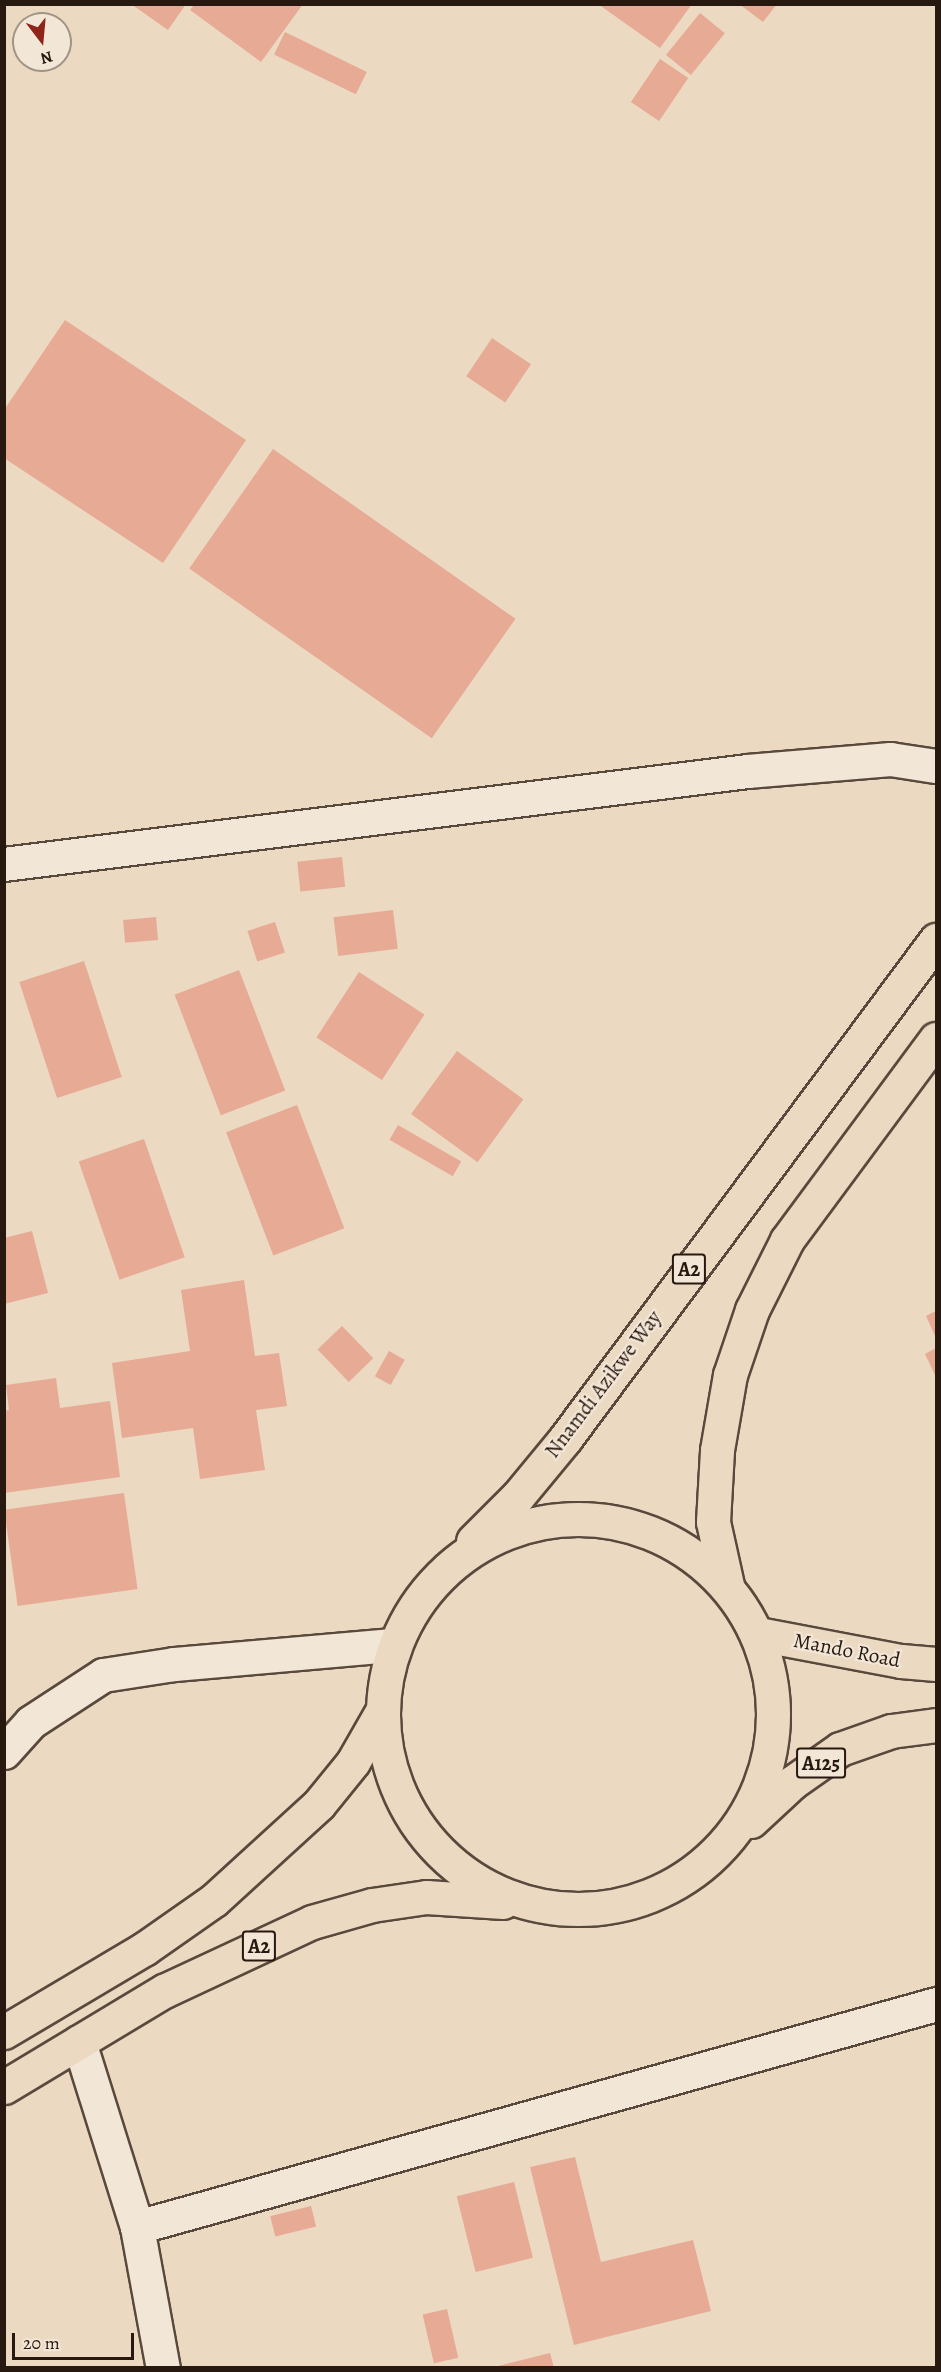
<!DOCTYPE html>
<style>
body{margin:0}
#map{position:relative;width:941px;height:2372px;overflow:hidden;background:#ebd9c1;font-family:Alegreya,serif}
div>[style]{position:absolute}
.building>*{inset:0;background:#e7aa94;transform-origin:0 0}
.roads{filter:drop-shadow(2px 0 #59493c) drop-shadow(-2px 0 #59493c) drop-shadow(0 2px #59493c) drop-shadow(0 -2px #59493c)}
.minor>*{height:33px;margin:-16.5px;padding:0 16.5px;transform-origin:16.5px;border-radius:16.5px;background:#f2e6d7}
.highway>*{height:33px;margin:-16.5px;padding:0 16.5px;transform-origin:16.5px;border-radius:16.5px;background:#ebd9c1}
.highway>.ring{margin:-16.5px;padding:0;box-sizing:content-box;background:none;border:33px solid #ebd9c1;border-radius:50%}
span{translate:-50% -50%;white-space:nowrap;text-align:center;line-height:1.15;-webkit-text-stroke:4.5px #f2e6d7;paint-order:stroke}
.shield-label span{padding:2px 4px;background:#f2e6d7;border:2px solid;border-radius:4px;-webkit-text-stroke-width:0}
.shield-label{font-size:20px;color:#281910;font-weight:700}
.street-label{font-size:21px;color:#281910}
.frame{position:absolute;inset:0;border:6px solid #281910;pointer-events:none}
.north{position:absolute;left:12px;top:12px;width:60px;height:60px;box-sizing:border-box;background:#f2e6d7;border:2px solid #a19487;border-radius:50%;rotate:164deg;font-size:16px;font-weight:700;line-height:24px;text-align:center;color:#281910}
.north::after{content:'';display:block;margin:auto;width:21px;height:27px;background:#8f2418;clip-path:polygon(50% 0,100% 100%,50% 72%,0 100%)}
.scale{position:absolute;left:12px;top:2333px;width:122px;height:27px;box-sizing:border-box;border:3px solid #281910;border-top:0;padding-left:8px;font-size:18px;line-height:21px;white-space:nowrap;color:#281910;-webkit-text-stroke:4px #f2e6d7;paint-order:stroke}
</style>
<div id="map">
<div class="building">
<div style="clip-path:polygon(131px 4px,186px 4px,168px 30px)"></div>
<div style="clip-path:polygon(195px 4px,303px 4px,261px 62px,190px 10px)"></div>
<div style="clip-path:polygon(598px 4px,692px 4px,660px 48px)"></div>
<div style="clip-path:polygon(739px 4px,777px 4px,763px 22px)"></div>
<div style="left:700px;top:13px;width:32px;height:54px;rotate:39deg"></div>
<div style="left:285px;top:32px;width:91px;height:25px;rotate:26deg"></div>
<div style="left:660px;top:59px;width:34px;height:52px;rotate:34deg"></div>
<div style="clip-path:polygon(65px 320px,246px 440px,163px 563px,4px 458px,4px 410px)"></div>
<div style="left:492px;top:338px;width:47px;height:46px;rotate:34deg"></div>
<div style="left:273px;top:449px;width:296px;height:146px;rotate:35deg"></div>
<div style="left:342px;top:857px;width:30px;height:45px;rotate:84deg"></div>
<div style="left:393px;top:910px;width:39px;height:60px;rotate:83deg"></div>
<div style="left:156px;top:917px;width:23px;height:33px;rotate:85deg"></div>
<div style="left:275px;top:922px;width:32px;height:29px;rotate:72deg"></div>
<div style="left:84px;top:961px;width:122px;height:68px;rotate:72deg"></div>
<div style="left:239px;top:970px;width:129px;height:69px;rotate:69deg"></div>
<div style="left:359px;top:972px;width:78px;height:78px;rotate:33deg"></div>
<div style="left:457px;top:1051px;width:82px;height:78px;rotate:36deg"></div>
<div style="left:297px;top:1105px;width:132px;height:76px;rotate:69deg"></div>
<div style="left:398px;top:1125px;width:73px;height:17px;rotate:30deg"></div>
<div style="left:144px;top:1139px;width:125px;height:69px;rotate:71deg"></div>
<div style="clip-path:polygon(32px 1231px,48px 1293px,4px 1304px,4px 1238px)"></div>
<div style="clip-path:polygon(244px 1280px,255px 1356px,279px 1353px,287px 1406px,256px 1410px,265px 1470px,200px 1479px,193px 1428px,122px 1438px,112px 1363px,190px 1351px,181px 1290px)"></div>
<div style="clip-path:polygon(936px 1311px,936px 1338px,926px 1316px)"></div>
<div style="left:342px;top:1326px;width:45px;height:34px;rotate:46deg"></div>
<div style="clip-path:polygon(936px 1348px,936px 1377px,925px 1354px)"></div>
<div style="left:389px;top:1351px;width:18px;height:29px;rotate:29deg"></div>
<div style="clip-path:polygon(56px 1378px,60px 1408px,110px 1401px,120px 1477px,4px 1493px,4px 1411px,9px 1410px,6px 1385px)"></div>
<div style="left:124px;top:1493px;width:97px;height:121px;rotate:82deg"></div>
<div style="clip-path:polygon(575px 2157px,601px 2262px,693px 2240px,711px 2311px,574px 2345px,530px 2167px)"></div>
<div style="left:514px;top:2182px;width:78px;height:59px;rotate:76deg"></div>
<div style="left:311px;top:2206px;width:21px;height:42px;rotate:76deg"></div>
<div style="left:447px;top:2309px;width:50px;height:25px;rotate:77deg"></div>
<div style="clip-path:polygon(550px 2353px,554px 2368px,495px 2368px,494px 2367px)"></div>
</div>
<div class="roads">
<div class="minor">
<div style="left:4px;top:864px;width:749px;rotate:-7.13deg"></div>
<div style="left:747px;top:771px;width:144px;rotate:-4.8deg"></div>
<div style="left:890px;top:759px;width:47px;rotate:8.7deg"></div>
<div style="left:4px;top:1752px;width:40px;rotate:-48deg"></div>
<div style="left:31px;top:1722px;width:86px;rotate:-33.1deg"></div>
<div style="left:103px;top:1675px;width:72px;rotate:-8.8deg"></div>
<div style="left:174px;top:1664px;width:220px;rotate:-5deg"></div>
<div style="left:79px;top:2042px;width:194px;rotate:72.6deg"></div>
<div style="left:137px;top:2227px;width:143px;rotate:79.6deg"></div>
<div style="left:137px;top:2227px;width:830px;rotate:-15.59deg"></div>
</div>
<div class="highway">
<div class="ring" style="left:383px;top:1519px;width:357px;height:357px"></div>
<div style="left:473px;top:1541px;width:64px;rotate:-45deg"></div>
<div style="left:518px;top:1496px;width:74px;rotate:-50.5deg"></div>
<div style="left:565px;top:1439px;width:622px;rotate:-53.37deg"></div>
<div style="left:727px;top:1585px;width:65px;rotate:-102.5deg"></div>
<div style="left:713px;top:1522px;width:72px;rotate:-86.8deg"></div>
<div style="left:717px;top:1450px;width:76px;rotate:-80.2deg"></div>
<div style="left:730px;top:1375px;width:69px;rotate:-71.3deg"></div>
<div style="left:752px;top:1310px;width:78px;rotate:-63.4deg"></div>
<div style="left:787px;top:1240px;width:250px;rotate:-53.5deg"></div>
<div style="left:758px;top:1634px;width:146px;rotate:10.7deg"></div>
<div style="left:901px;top:1661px;width:35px;rotate:5deg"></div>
<div style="left:751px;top:1821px;width:57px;rotate:-42.9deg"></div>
<div style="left:793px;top:1782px;width:57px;rotate:-35.1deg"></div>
<div style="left:840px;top:1749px;width:54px;rotate:-19.4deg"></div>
<div style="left:891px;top:1731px;width:45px;rotate:-7.6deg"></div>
<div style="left:4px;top:2032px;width:163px;rotate:-30.7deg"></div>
<div style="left:144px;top:1949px;width:85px;rotate:-35deg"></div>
<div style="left:214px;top:1900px;width:142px;rotate:-42.4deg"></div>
<div style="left:319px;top:1804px;width:54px;rotate:-51deg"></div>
<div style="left:353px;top:1762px;width:56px;rotate:-60.3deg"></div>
<div style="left:4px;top:2087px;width:187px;rotate:-31deg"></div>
<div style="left:164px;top:1991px;width:163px;rotate:-25deg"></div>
<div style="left:312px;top:1922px;width:62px;rotate:-15.8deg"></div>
<div style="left:372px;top:1905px;width:55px;rotate:-8.4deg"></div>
<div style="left:426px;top:1897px;width:77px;rotate:3.7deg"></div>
</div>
</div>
<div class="shield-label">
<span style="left:689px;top:1269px">A2</span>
<span style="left:821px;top:1763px">A125</span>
<span style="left:259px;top:1946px">A2</span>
</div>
<div class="street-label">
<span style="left:603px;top:1384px;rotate:-53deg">Nnamdi Azikwe Way</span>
<span style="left:847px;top:1650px;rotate:11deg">Mando Road</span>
</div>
<div class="frame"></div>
<div class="north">N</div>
<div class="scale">20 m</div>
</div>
